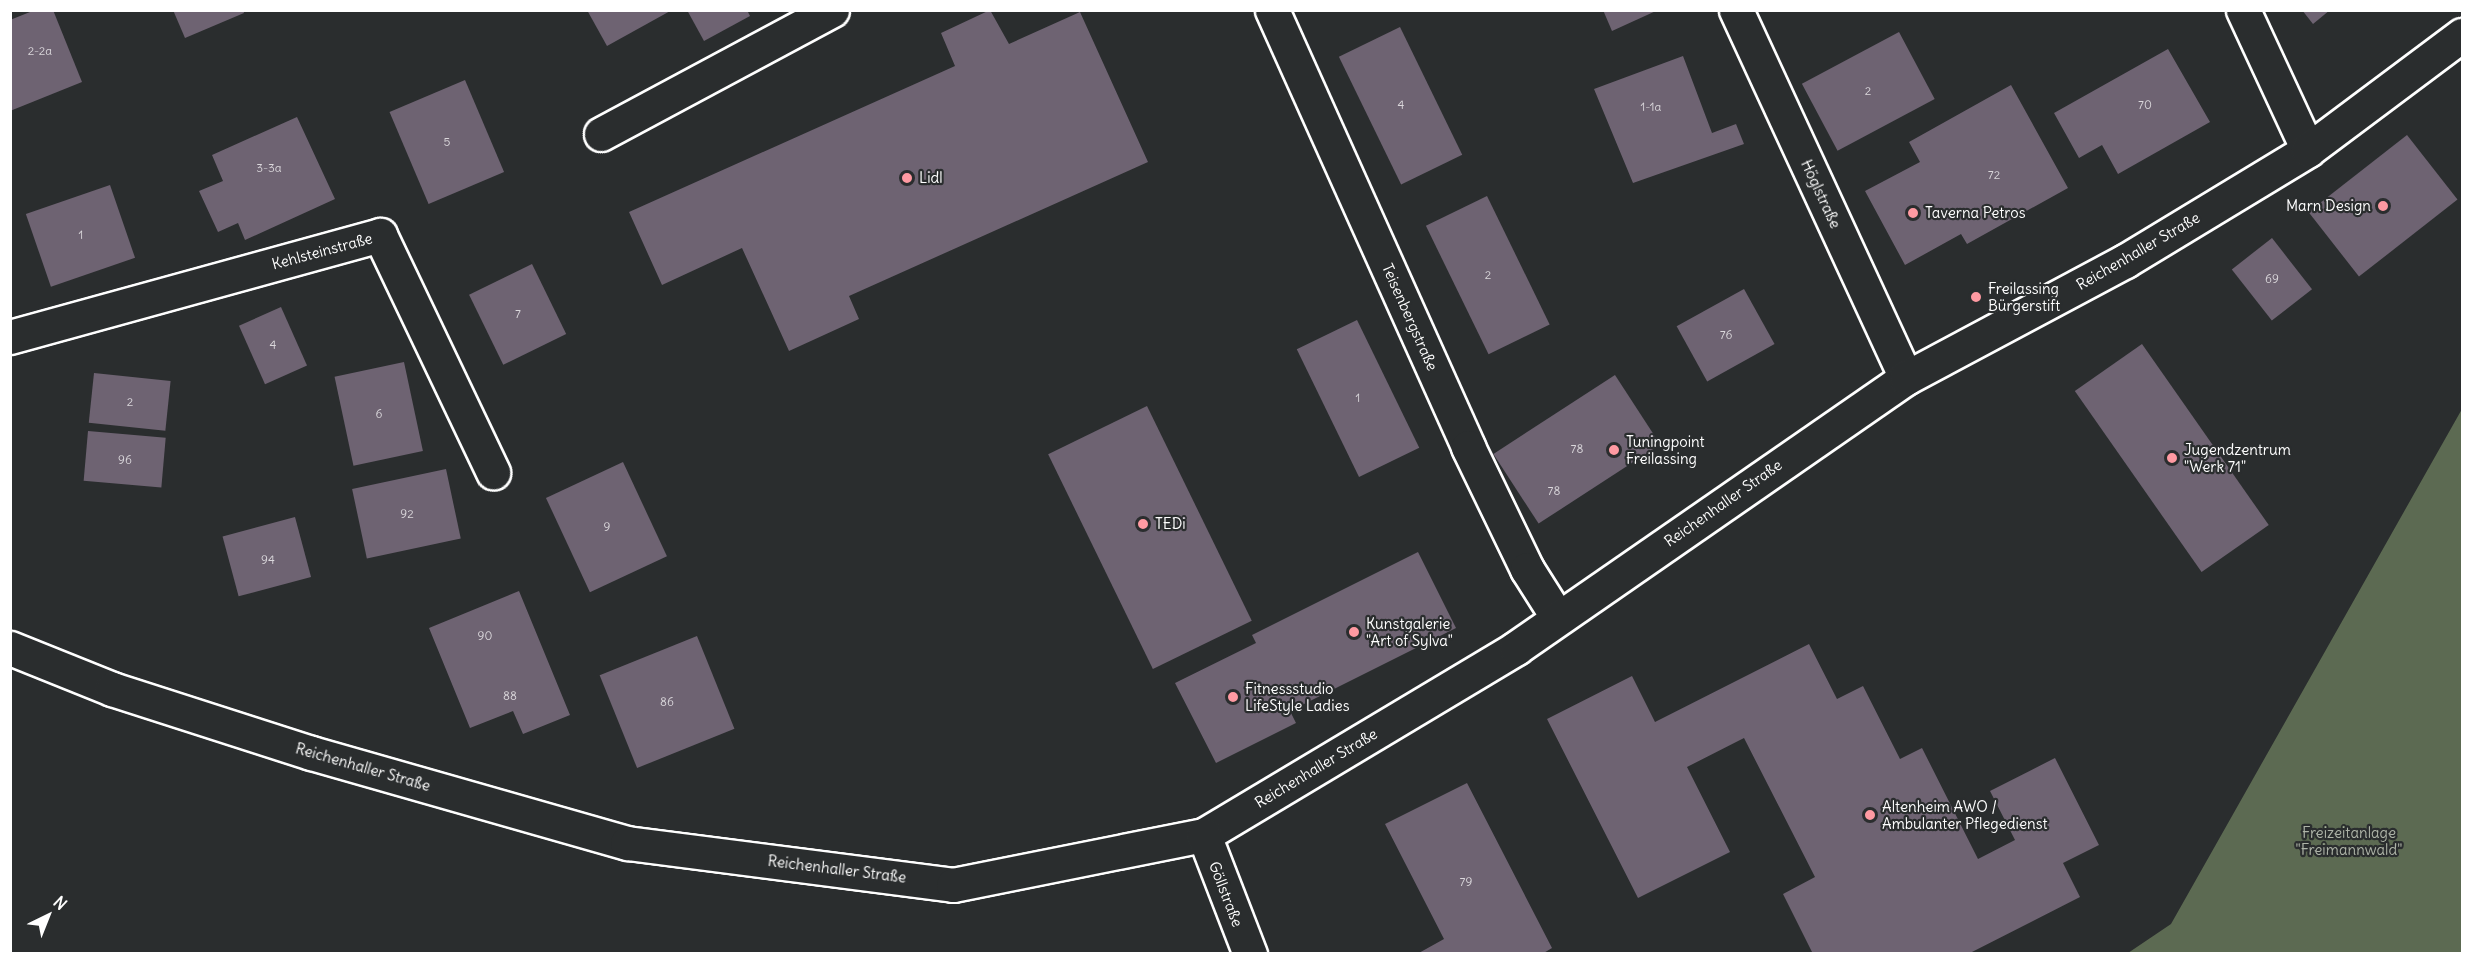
<!DOCTYPE html>
<meta charset="utf-8">
<style>
body{margin:0}
#map{position:relative;width:2473px;height:964px;overflow:hidden;background:#2a2d2e;font-family:Delius,sans-serif}
div>[style]{position:absolute}
.green>*{inset:0;background:#5c6a52}
.building>*{inset:0;background:#6e6372;transform-origin:0 0}
.roads{filter:drop-shadow(2px 0 #fff) drop-shadow(-2px 0 #fff) drop-shadow(0 2px #fff) drop-shadow(0 -2px #fff)}
.minor>*{height:33px;margin:-16.5px;padding:0 16.5px;transform-origin:16.5px;border-radius:16.5px;background:#2a2d2e}
.dots>*{width:16px;height:16px;translate:-50% -50%;box-sizing:border-box;border:3px solid #2a2d2e;border-radius:50%}
span{translate:-50% -50%;white-space:nowrap;text-align:center;line-height:1.15;-webkit-text-stroke:4.5px #2a2d2e;paint-order:stroke}
.number-label{font-size:12px;color:#dbd8dc}
.number-label span{-webkit-text-stroke-width:0}
.poi-label{font-size:15px;color:#fff}
.left{translate:0 -50%;text-align:left}
.right{translate:-100% -50%;text-align:right}
.street-label{font-size:15px;color:#fff}
.park-label{font-size:15px;color:#aeb4a8}
.frame{position:absolute;inset:0;border:12px solid #fff;pointer-events:none}
.north{position:absolute;left:18px;top:886px;width:60px;height:60px;-webkit-text-stroke:4px #2a2d2e;paint-order:stroke;rotate:43deg;font-size:16px;font-weight:700;line-height:24px;text-align:center;color:#fff}
.north::after{content:'';display:block;margin:auto;width:21px;height:27px;background:#fff;clip-path:polygon(50% 0,100% 100%,50% 72%,0 100%)}
</style>
<div id="map">
<div class="green">
<div style="clip-path:polygon(2462px 409px,2462px 953px,2128px 953px,2171px 924px)"></div>
</div>
<div class="building">
<div style="clip-path:polygon(35px 10px,53px 10px,82px 82px,10px 111px,10px 20px)"></div>
<div style="clip-path:polygon(173px 10px,243px 10px,244px 13px,185px 38px)"></div>
<div style="clip-path:polygon(587px 10px,672px 10px,607px 46px)"></div>
<div style="clip-path:polygon(687px 10px,747px 10px,750px 16px,704px 41px)"></div>
<div style="clip-path:polygon(990px 10px,1009px 44px,1080px 12px,1148px 162px,849px 296px,859px 319px,789px 351px,742px 248px,662px 285px,629px 212px,955px 66px,941px 33px)"></div>
<div style="clip-path:polygon(1603px 10px,1658px 10px,1612px 31px)"></div>
<div style="clip-path:polygon(2302px 10px,2330px 10px,2313px 24px)"></div>
<div style="left:1400px;top:27px;width:142px;height:68px;rotate:64deg"></div>
<div style="left:1899px;top:32px;width:76px;height:110px;rotate:62deg"></div>
<div style="clip-path:polygon(2168px 49px,2210px 122px,2118px 174px,2102px 145px,2079px 158px,2054px 113px)"></div>
<div style="clip-path:polygon(1683px 56px,1712px 133px,1736px 124px,1744px 144px,1633px 183px,1594px 89px)"></div>
<div style="left:465px;top:80px;width:100px;height:82px;rotate:67deg"></div>
<div style="clip-path:polygon(2011px 85px,2068px 188px,1967px 244px,1961px 234px,1905px 265px,1865px 191px,1920px 162px,1909px 142px)"></div>
<div style="clip-path:polygon(297px 117px,335px 199px,245px 240px,238px 223px,218px 232px,199px 191px,223px 181px,212px 155px)"></div>
<div style="left:2407px;top:135px;width:82px;height:125px;rotate:52deg"></div>
<div style="left:110px;top:185px;width:77px;height:89px;rotate:71deg"></div>
<div style="left:1487px;top:196px;width:143px;height:68px;rotate:64deg"></div>
<div style="left:2272px;top:238px;width:65px;height:51px;rotate:52deg"></div>
<div style="left:532px;top:264px;width:78px;height:70px;rotate:64deg"></div>
<div style="left:1744px;top:289px;width:63px;height:77px;rotate:61deg"></div>
<div style="left:281px;top:307px;width:64px;height:46px;rotate:66deg"></div>
<div style="left:1357px;top:320px;width:142px;height:67px;rotate:64deg"></div>
<div style="left:2142px;top:344px;width:221px;height:82px;rotate:55deg"></div>
<div style="left:404px;top:362px;width:91px;height:71px;rotate:78deg"></div>
<div style="left:94px;top:373px;width:77px;height:50px;rotate:6deg"></div>
<div style="left:1615px;top:375px;width:83px;height:145px;rotate:57deg"></div>
<div style="left:1147px;top:406px;width:239px;height:110px;rotate:64deg"></div>
<div style="left:88px;top:431px;width:78px;height:50px;rotate:5deg"></div>
<div style="left:623px;top:462px;width:104px;height:85px;rotate:65deg"></div>
<div style="left:446px;top:469px;width:71px;height:96px;rotate:78deg"></div>
<div style="left:295px;top:517px;width:62px;height:75px;rotate:75deg"></div>
<div style="clip-path:polygon(1418px 552px,1456px 628px,1290px 711px,1296px 723px,1216px 763px,1175px 683px,1256px 643px,1252px 635px)"></div>
<div style="clip-path:polygon(519px 591px,570px 715px,523px 734px,513px 711px,470px 728px,429px 628px)"></div>
<div style="left:697px;top:636px;width:100px;height:105px;rotate:68deg"></div>
<div style="clip-path:polygon(1809px 644px,1837px 699px,1863px 686px,1900px 759px,1922px 748px,1978px 859px,2015px 840px,1990px 791px,2055px 758px,2099px 845px,2063px 863px,2080px 897px,1968px 954px,1813px 954px,1783px 894px,1815px 877px,1744px 738px,1687px 767px,1730px 852px,1638px 898px,1547px 719px,1632px 676px,1655px 722px)"></div>
<div style="clip-path:polygon(1467px 783px,1552px 948px,1542px 954px,1417px 954px,1444px 939px,1385px 824px)"></div>
</div>
<div class="roads">
<div class="minor">
<div style="left:1272px;top:10px;width:479px;rotate:65.8deg"></div>
<div style="left:1468px;top:447px;width:136px;rotate:64.2deg"></div>
<div style="left:1527px;top:569px;width:58px;rotate:57.7deg"></div>
<div style="left:1736px;top:10px;width:405px;rotate:65.2deg"></div>
<div style="left:2243px;top:10px;width:154px;rotate:65.1deg"></div>
<div style="left:601px;top:134px;width:262px;rotate:-28.2deg"></div>
<div style="left:10px;top:337px;width:384px;rotate:-15.4deg"></div>
<div style="left:380px;top:235px;width:263px;rotate:64.5deg"></div>
<div style="left:10px;top:648px;width:110px;rotate:21.9deg"></div>
<div style="left:112px;top:689px;width:209px;rotate:17.8deg"></div>
<div style="left:311px;top:753px;width:329px;rotate:15.9deg"></div>
<div style="left:627px;top:843px;width:329px;rotate:7.3deg"></div>
<div style="left:953px;top:885px;width:256px;rotate:-11.3deg"></div>
<div style="left:1204px;top:835px;width:364px;rotate:-30.9deg"></div>
<div style="left:1516px;top:648px;width:474px;rotate:-34.7deg"></div>
<div style="left:1906px;top:378px;width:248px;rotate:-28.1deg"></div>
<div style="left:2125px;top:261px;width:214px;rotate:-31.2deg"></div>
<div style="left:2308px;top:150px;width:192px;rotate:-36.8deg"></div>
<div style="left:1204px;top:835px;width:128px;rotate:68.9deg"></div>
</div>
</div>
<div class="dots">
<div style="left:907px;top:178px;background:#ff9aa2"></div>
<div style="left:2383px;top:206px;background:#ff9aa2"></div>
<div style="left:1913px;top:213px;background:#ff9aa2"></div>
<div style="left:1976px;top:297px;background:#ff9aa2"></div>
<div style="left:1614px;top:450px;background:#ff9aa2"></div>
<div style="left:2172px;top:458px;background:#ff9aa2"></div>
<div style="left:1143px;top:524px;background:#ff9aa2"></div>
<div style="left:1354px;top:632px;background:#ff9aa2"></div>
<div style="left:1233px;top:697px;background:#ff9aa2"></div>
<div style="left:1870px;top:815px;background:#ff9aa2"></div>
</div>
<div class="number-label">
<span style="left:40px;top:51px">2-2a</span>
<span style="left:1868px;top:91px">2</span>
<span style="left:1401px;top:105px">4</span>
<span style="left:2145px;top:105px">70</span>
<span style="left:1651px;top:107px">1-1a</span>
<span style="left:447px;top:142px">5</span>
<span style="left:269px;top:168px">3-3a</span>
<span style="left:1994px;top:175px">72</span>
<span style="left:81px;top:235px">1</span>
<span style="left:1488px;top:275px">2</span>
<span style="left:2272px;top:279px">69</span>
<span style="left:518px;top:314px">7</span>
<span style="left:1726px;top:335px">76</span>
<span style="left:273px;top:345px">4</span>
<span style="left:1358px;top:398px">1</span>
<span style="left:130px;top:402px">2</span>
<span style="left:379px;top:414px">6</span>
<span style="left:1577px;top:449px">78</span>
<span style="left:125px;top:460px">96</span>
<span style="left:1554px;top:491px">78</span>
<span style="left:407px;top:514px">92</span>
<span style="left:607px;top:527px">9</span>
<span style="left:268px;top:560px">94</span>
<span style="left:485px;top:636px">90</span>
<span style="left:510px;top:696px">88</span>
<span style="left:667px;top:702px">86</span>
<span style="left:1466px;top:882px">79</span>
</div>
<div class="poi-label">
<span class="left" style="left:919px;top:178px">Lidl</span>
<span class="right" style="left:2371px;top:206px">Marn Design</span>
<span class="left" style="left:1925px;top:213px">Taverna Petros</span>
<span class="left" style="left:1988px;top:297px">Freilassing<br>Bürgerstift</span>
<span class="left" style="left:1626px;top:450px">Tuningpoint<br>Freilassing</span>
<span class="left" style="left:2184px;top:458px">Jugendzentrum<br>"Werk 71"</span>
<span class="left" style="left:1155px;top:524px">TEDi</span>
<span class="left" style="left:1366px;top:632px">Kunstgalerie<br>"Art of Sylva"</span>
<span class="left" style="left:1245px;top:697px">Fitnessstudio<br>LifeStyle Ladies</span>
<span class="left" style="left:1882px;top:815px">Altenheim AWO /<br>Ambulanter Pflegedienst</span>
</div>
<div class="street-label">
<span style="left:1821px;top:194px;rotate:65deg">Höglstraße</span>
<span style="left:322px;top:251px;rotate:-15deg">Kehlsteinstraße</span>
<span style="left:2138px;top:251px;rotate:-30deg">Reichenhaller Straße</span>
<span style="left:1410px;top:317px;rotate:66deg">Teisenbergstraße</span>
<span style="left:1723px;top:503px;rotate:-35deg">Reichenhaller Straße</span>
<span style="left:363px;top:767px;rotate:16deg">Reichenhaller Straße</span>
<span style="left:1316px;top:768px;rotate:-31deg">Reichenhaller Straße</span>
<span style="left:837px;top:869px;rotate:7deg">Reichenhaller Straße</span>
<span style="left:1226px;top:894px;rotate:69deg">Göllstraße</span>
</div>
<div class="park-label">
<span style="left:2349px;top:841px">Freizeitanlage<br>"Freimannwald"</span>
</div>
<div class="frame"></div>
<div class="north">N</div>
</div>
